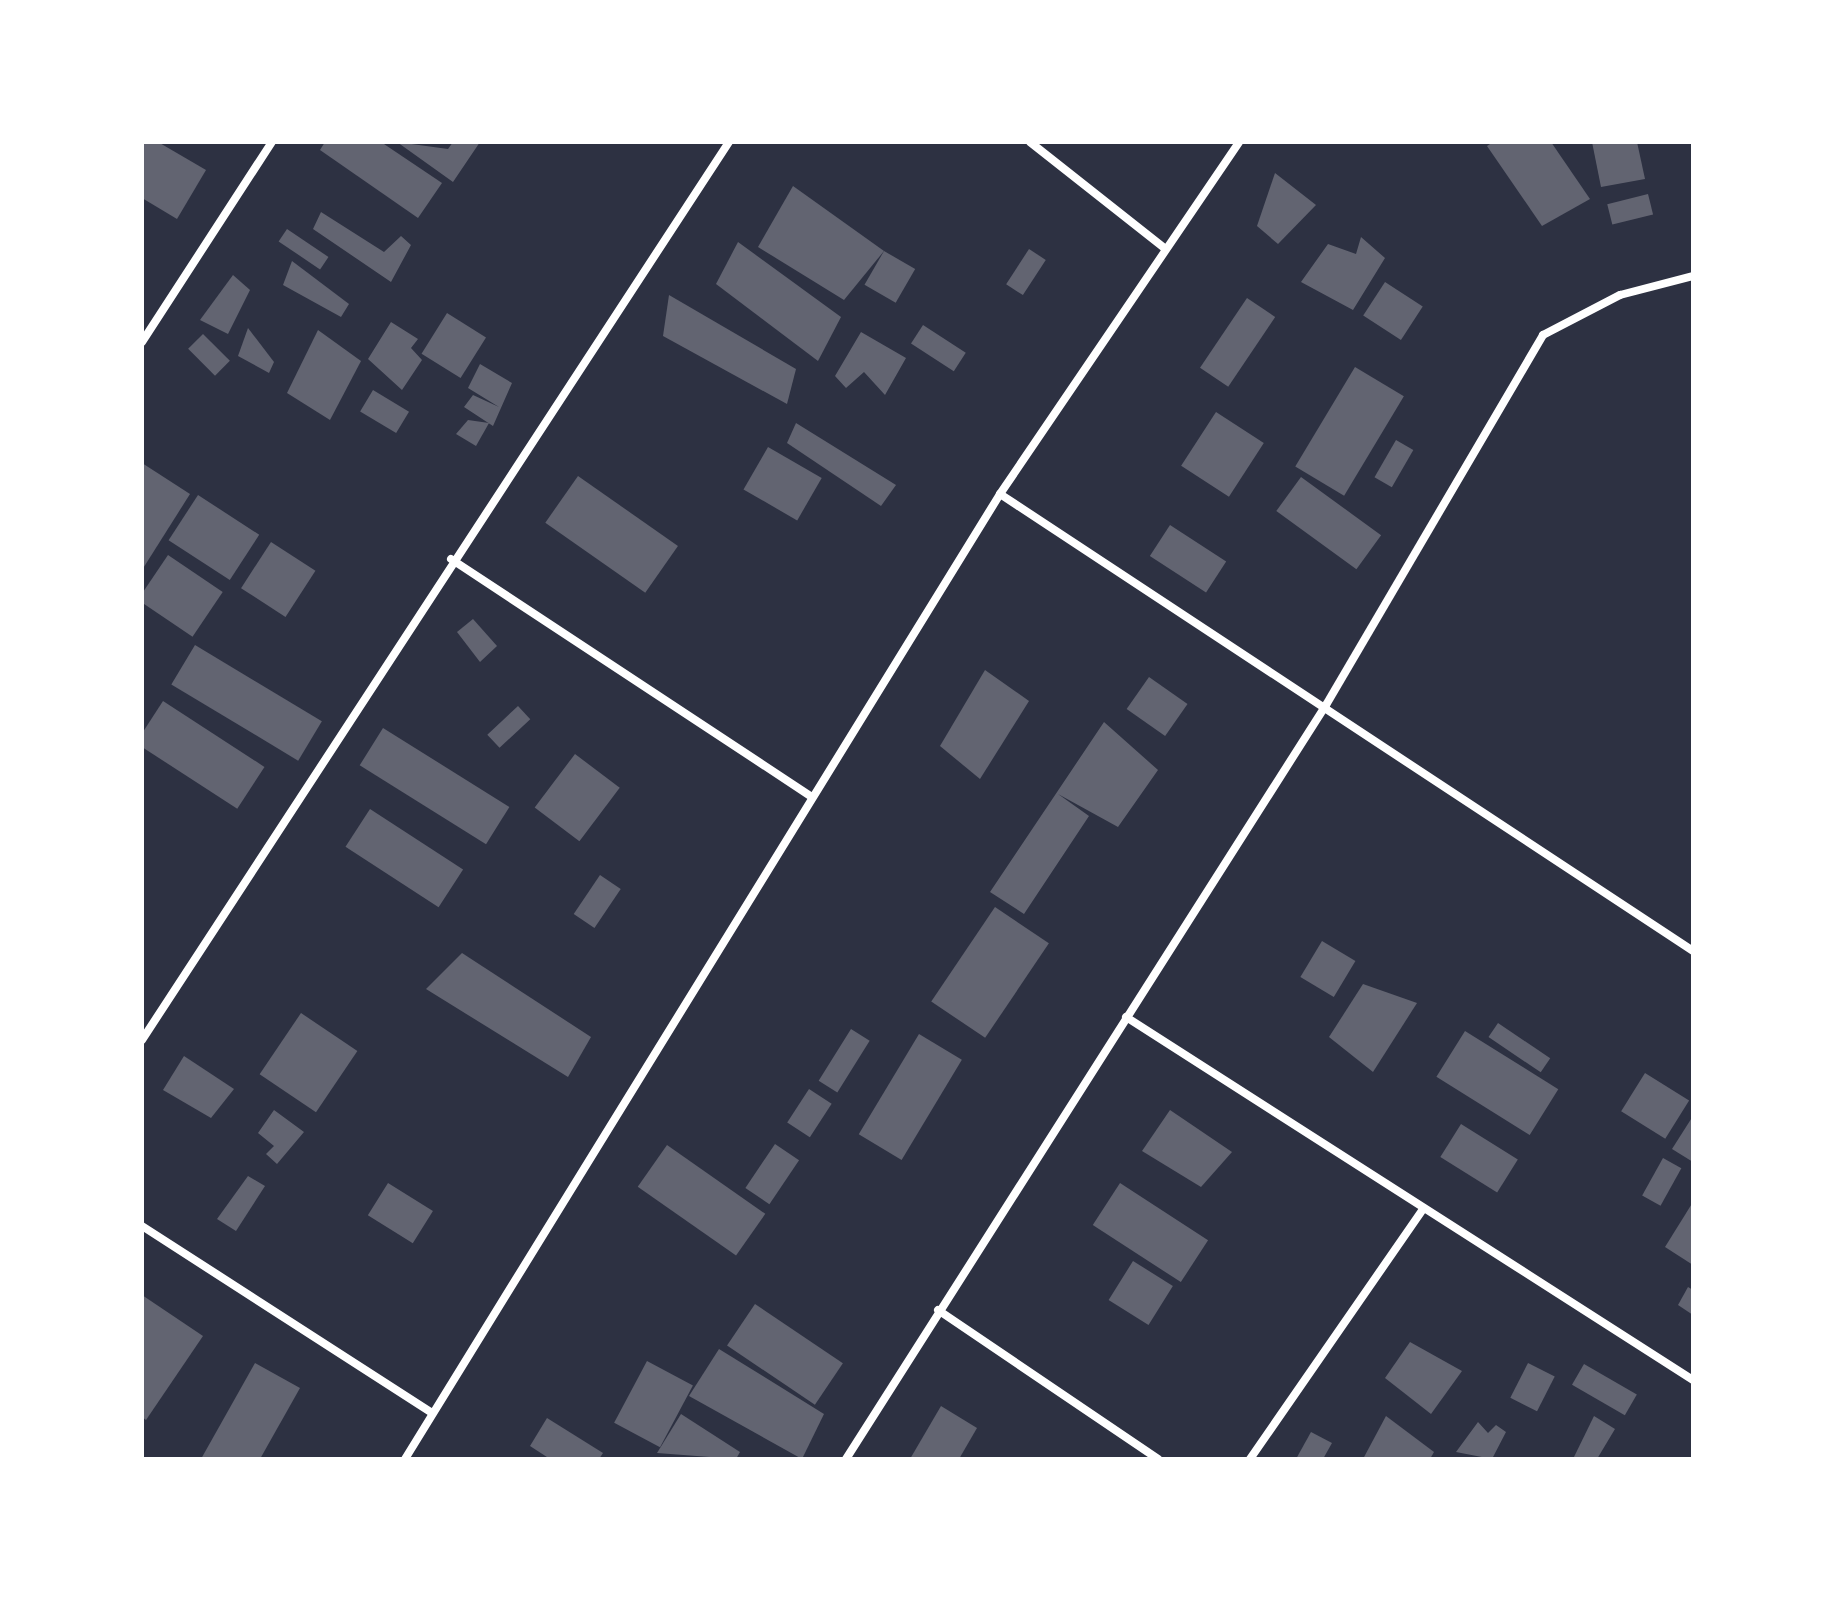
<!DOCTYPE html>
<style>
body{margin:0}
#map{position:relative;width:1835px;height:1601px;overflow:hidden;background:#2d3142;font-family:"Varela Round",sans-serif}
div>[style]{position:absolute}
.building>*{inset:0;background:#626471;transform-origin:0 0}
.minor>*{height:8px;margin:-4px;padding:0 4px;transform-origin:4px;border-radius:4px;background:#fff}
span{translate:-50% -50%;white-space:nowrap;text-align:center;line-height:1.15;-webkit-text-stroke:8px #fff;paint-order:stroke}
.frame{position:absolute;inset:0;border:144px solid #fff;pointer-events:none}
</style>
<div id="map">
<div class="building">
<div style="clip-path:polygon(142px 142px,158px 142px,206px 170px,177px 219px,142px 198px)"></div>
<div style="clip-path:polygon(325px 142px,381px 142px,442px 183px,418px 218px,320px 150px)"></div>
<div style="clip-path:polygon(397px 142px,448px 149px,453px 142px,480px 142px,453px 182px)"></div>
<div style="clip-path:polygon(1493px 142px,1551px 142px,1590px 199px,1542px 226px,1487px 146px)"></div>
<div style="clip-path:polygon(1592px 142px,1637px 142px,1645px 179px,1601px 187px)"></div>
<div style="clip-path:polygon(1275px 173px,1316px 205px,1278px 244px,1257px 226px)"></div>
<div style="clip-path:polygon(793px 186px,884px 251px,844px 300px,758px 247px)"></div>
<div style="left:1648px;top:194px;width:21px;height:42px;rotate:76deg"></div>
<div style="clip-path:polygon(321px 212px,384px 252px,401px 236px,411px 245px,391px 282px,313px 229px)"></div>
<div style="left:287px;top:229px;width:50px;height:15px;rotate:34deg"></div>
<div style="clip-path:polygon(1361px 237px,1385px 258px,1353px 310px,1301px 282px,1328px 244px,1356px 254px)"></div>
<div style="clip-path:polygon(738px 242px,841px 317px,818px 361px,716px 284px)"></div>
<div style="left:1029px;top:249px;width:20px;height:42px;rotate:33deg"></div>
<div style="left:884px;top:251px;width:36px;height:39px;rotate:30deg"></div>
<div style="clip-path:polygon(292px 261px,349px 304px,341px 317px,283px 285px)"></div>
<div style="clip-path:polygon(233px 275px,250px 290px,228px 334px,200px 320px)"></div>
<div style="left:1385px;top:282px;width:45px;height:40px;rotate:33deg"></div>
<div style="clip-path:polygon(669px 295px,796px 369px,787px 404px,663px 336px)"></div>
<div style="left:1247px;top:298px;width:34px;height:84px;rotate:34deg"></div>
<div style="left:447px;top:313px;width:46px;height:48px;rotate:32deg"></div>
<div style="clip-path:polygon(391px 322px,418px 339px,411px 348px,422px 360px,402px 390px,368px 359px)"></div>
<div style="left:923px;top:325px;width:51px;height:22px;rotate:33deg"></div>
<div style="clip-path:polygon(248px 328px,274px 362px,269px 373px,238px 356px)"></div>
<div style="clip-path:polygon(318px 330px,361px 361px,330px 420px,287px 393px)"></div>
<div style="clip-path:polygon(861px 332px,906px 358px,885px 395px,864px 372px,846px 388px,835px 376px)"></div>
<div style="left:203px;top:334px;width:38px;height:21px;rotate:45deg"></div>
<div style="clip-path:polygon(480px 364px,512px 383px,493px 426px,464px 407px,473px 395px,499px 407px,468px 388px)"></div>
<div style="left:1355px;top:367px;width:57px;height:116px;rotate:31deg"></div>
<div style="left:373px;top:390px;width:42px;height:25px;rotate:31deg"></div>
<div style="left:1216px;top:412px;width:57px;height:64px;rotate:33deg"></div>
<div style="clip-path:polygon(468px 420px,489px 423px,476px 446px,456px 434px)"></div>
<div style="clip-path:polygon(796px 423px,896px 485px,881px 506px,787px 443px)"></div>
<div style="left:1396px;top:440px;width:20px;height:43px;rotate:30deg"></div>
<div style="left:768px;top:447px;width:62px;height:49px;rotate:30deg"></div>
<div style="clip-path:polygon(142px 463px,190px 494px,142px 570px)"></div>
<div style="left:578px;top:476px;width:122px;height:57px;rotate:35deg"></div>
<div style="left:1301px;top:477px;width:99px;height:42px;rotate:36deg"></div>
<div style="left:198px;top:495px;width:73px;height:54px;rotate:33deg"></div>
<div style="left:1170px;top:525px;width:67px;height:37px;rotate:33deg"></div>
<div style="left:271px;top:542px;width:53px;height:55px;rotate:33deg"></div>
<div style="left:168px;top:555px;width:66px;height:54px;rotate:34deg"></div>
<div style="clip-path:polygon(473px 619px,497px 646px,480px 662px,457px 632px)"></div>
<div style="left:195px;top:645px;width:148px;height:46px;rotate:31deg"></div>
<div style="clip-path:polygon(985px 670px,1029px 701px,980px 779px,940px 746px)"></div>
<div style="left:1149px;top:677px;width:47px;height:39px;rotate:35deg"></div>
<div style="left:163px;top:701px;width:121px;height:50px;rotate:33deg"></div>
<div style="left:518px;top:706px;width:18px;height:42px;rotate:47deg"></div>
<div style="clip-path:polygon(1104px 722px,1158px 770px,1118px 827px,1058px 794px,1089px 816px,1024px 914px,990px 892px)"></div>
<div style="left:383px;top:728px;width:149px;height:44px;rotate:32deg"></div>
<div style="left:575px;top:754px;width:56px;height:67px;rotate:37deg"></div>
<div style="left:370px;top:809px;width:111px;height:45px;rotate:33deg"></div>
<div style="left:600px;top:875px;width:25px;height:47px;rotate:34deg"></div>
<div style="left:995px;top:907px;width:65px;height:114px;rotate:34deg"></div>
<div style="left:1322px;top:941px;width:39px;height:42px;rotate:31deg"></div>
<div style="clip-path:polygon(462px 953px,591px 1037px,568px 1077px,426px 989px)"></div>
<div style="clip-path:polygon(1363px 984px,1417px 1003px,1373px 1072px,1329px 1037px)"></div>
<div style="left:301px;top:1013px;width:68px;height:74px;rotate:34deg"></div>
<div style="left:1498px;top:1023px;width:63px;height:17px;rotate:34deg"></div>
<div style="left:851px;top:1029px;width:22px;height:61px;rotate:32deg"></div>
<div style="left:1465px;top:1031px;width:110px;height:54px;rotate:32deg"></div>
<div style="left:919px;top:1034px;width:50px;height:117px;rotate:31deg"></div>
<div style="clip-path:polygon(184px 1056px,234px 1089px,211px 1118px,163px 1090px)"></div>
<div style="left:1645px;top:1073px;width:52px;height:45px;rotate:32deg"></div>
<div style="left:809px;top:1089px;width:27px;height:40px;rotate:33deg"></div>
<div style="clip-path:polygon(274px 1110px,304px 1132px,277px 1164px,266px 1154px,274px 1146px,258px 1133px)"></div>
<div style="clip-path:polygon(1170px 1110px,1232px 1152px,1201px 1187px,1142px 1151px)"></div>
<div style="clip-path:polygon(1693px 1116px,1693px 1162px,1672px 1149px)"></div>
<div style="left:1461px;top:1124px;width:67px;height:39px;rotate:32deg"></div>
<div style="left:775px;top:1144px;width:29px;height:53px;rotate:34deg"></div>
<div style="left:667px;top:1145px;width:120px;height:51px;rotate:35deg"></div>
<div style="left:1663px;top:1158px;width:21px;height:43px;rotate:29deg"></div>
<div style="clip-path:polygon(248px 1176px,265px 1186px,236px 1231px,217px 1219px)"></div>
<div style="left:388px;top:1183px;width:53px;height:38px;rotate:32deg"></div>
<div style="left:1120px;top:1183px;width:105px;height:50px;rotate:33deg"></div>
<div style="clip-path:polygon(1693px 1202px,1693px 1265px,1665px 1247px)"></div>
<div style="left:1133px;top:1261px;width:47px;height:46px;rotate:32deg"></div>
<div style="clip-path:polygon(1688px 1287px,1693px 1290px,1693px 1315px,1678px 1305px)"></div>
<div style="clip-path:polygon(142px 1295px,203px 1336px,146px 1420px,142px 1417px)"></div>
<div style="left:755px;top:1304px;width:106px;height:50px;rotate:34deg"></div>
<div style="clip-path:polygon(1410px 1342px,1462px 1371px,1431px 1414px,1385px 1378px)"></div>
<div style="clip-path:polygon(719px 1349px,824px 1414px,802px 1459px,689px 1396px)"></div>
<div style="left:647px;top:1361px;width:52px;height:70px;rotate:28deg"></div>
<div style="clip-path:polygon(255px 1363px,300px 1388px,260px 1459px,201px 1459px)"></div>
<div style="left:1528px;top:1363px;width:30px;height:39px;rotate:27deg"></div>
<div style="left:1584px;top:1364px;width:61px;height:24px;rotate:30deg"></div>
<div style="clip-path:polygon(941px 1406px,977px 1428px,959px 1459px,910px 1459px)"></div>
<div style="clip-path:polygon(681px 1414px,740px 1452px,736px 1459px,657px 1453px)"></div>
<div style="clip-path:polygon(1386px 1416px,1434px 1452px,1430px 1459px,1363px 1459px)"></div>
<div style="clip-path:polygon(1594px 1416px,1615px 1429px,1597px 1459px,1573px 1459px)"></div>
<div style="clip-path:polygon(547px 1418px,603px 1453px,599px 1459px,550px 1459px,530px 1446px)"></div>
<div style="clip-path:polygon(1478px 1422px,1488px 1433px,1496px 1425px,1506px 1432px,1492px 1459px,1456px 1452px)"></div>
<div style="clip-path:polygon(1311px 1432px,1332px 1443px,1323px 1459px,1296px 1459px)"></div>
</div>
<div class="minor">
<div style="left:1030px;top:142px;width:171px;rotate:38.3deg"></div>
<div style="left:142px;top:342px;width:239px;rotate:-57deg"></div>
<div style="left:1000px;top:494px;width:830px;rotate:33.4deg"></div>
<div style="left:451px;top:559px;width:432px;rotate:33.4deg"></div>
<div style="left:1126px;top:1017px;width:673px;rotate:32.63deg"></div>
<div style="left:142px;top:1040px;width:1073px;rotate:-56.83deg"></div>
<div style="left:142px;top:1226px;width:344px;rotate:32.8deg"></div>
<div style="left:938px;top:1310px;width:266px;rotate:34.1deg"></div>
<div style="left:405px;top:1459px;width:1134px;rotate:-58.34deg"></div>
<div style="left:1000px;top:494px;width:425px;rotate:-55.8deg"></div>
<div style="left:846px;top:1459px;width:894px;rotate:-57.52deg"></div>
<div style="left:1326px;top:705px;width:429px;rotate:-59.6deg"></div>
<div style="left:1543px;top:335px;width:87px;rotate:-27.5deg"></div>
<div style="left:1620px;top:295px;width:75px;rotate:-14.6deg"></div>
<div style="left:1250px;top:1459px;width:305px;rotate:-55.3deg"></div>
</div>
<div class="frame"></div>
</div>
